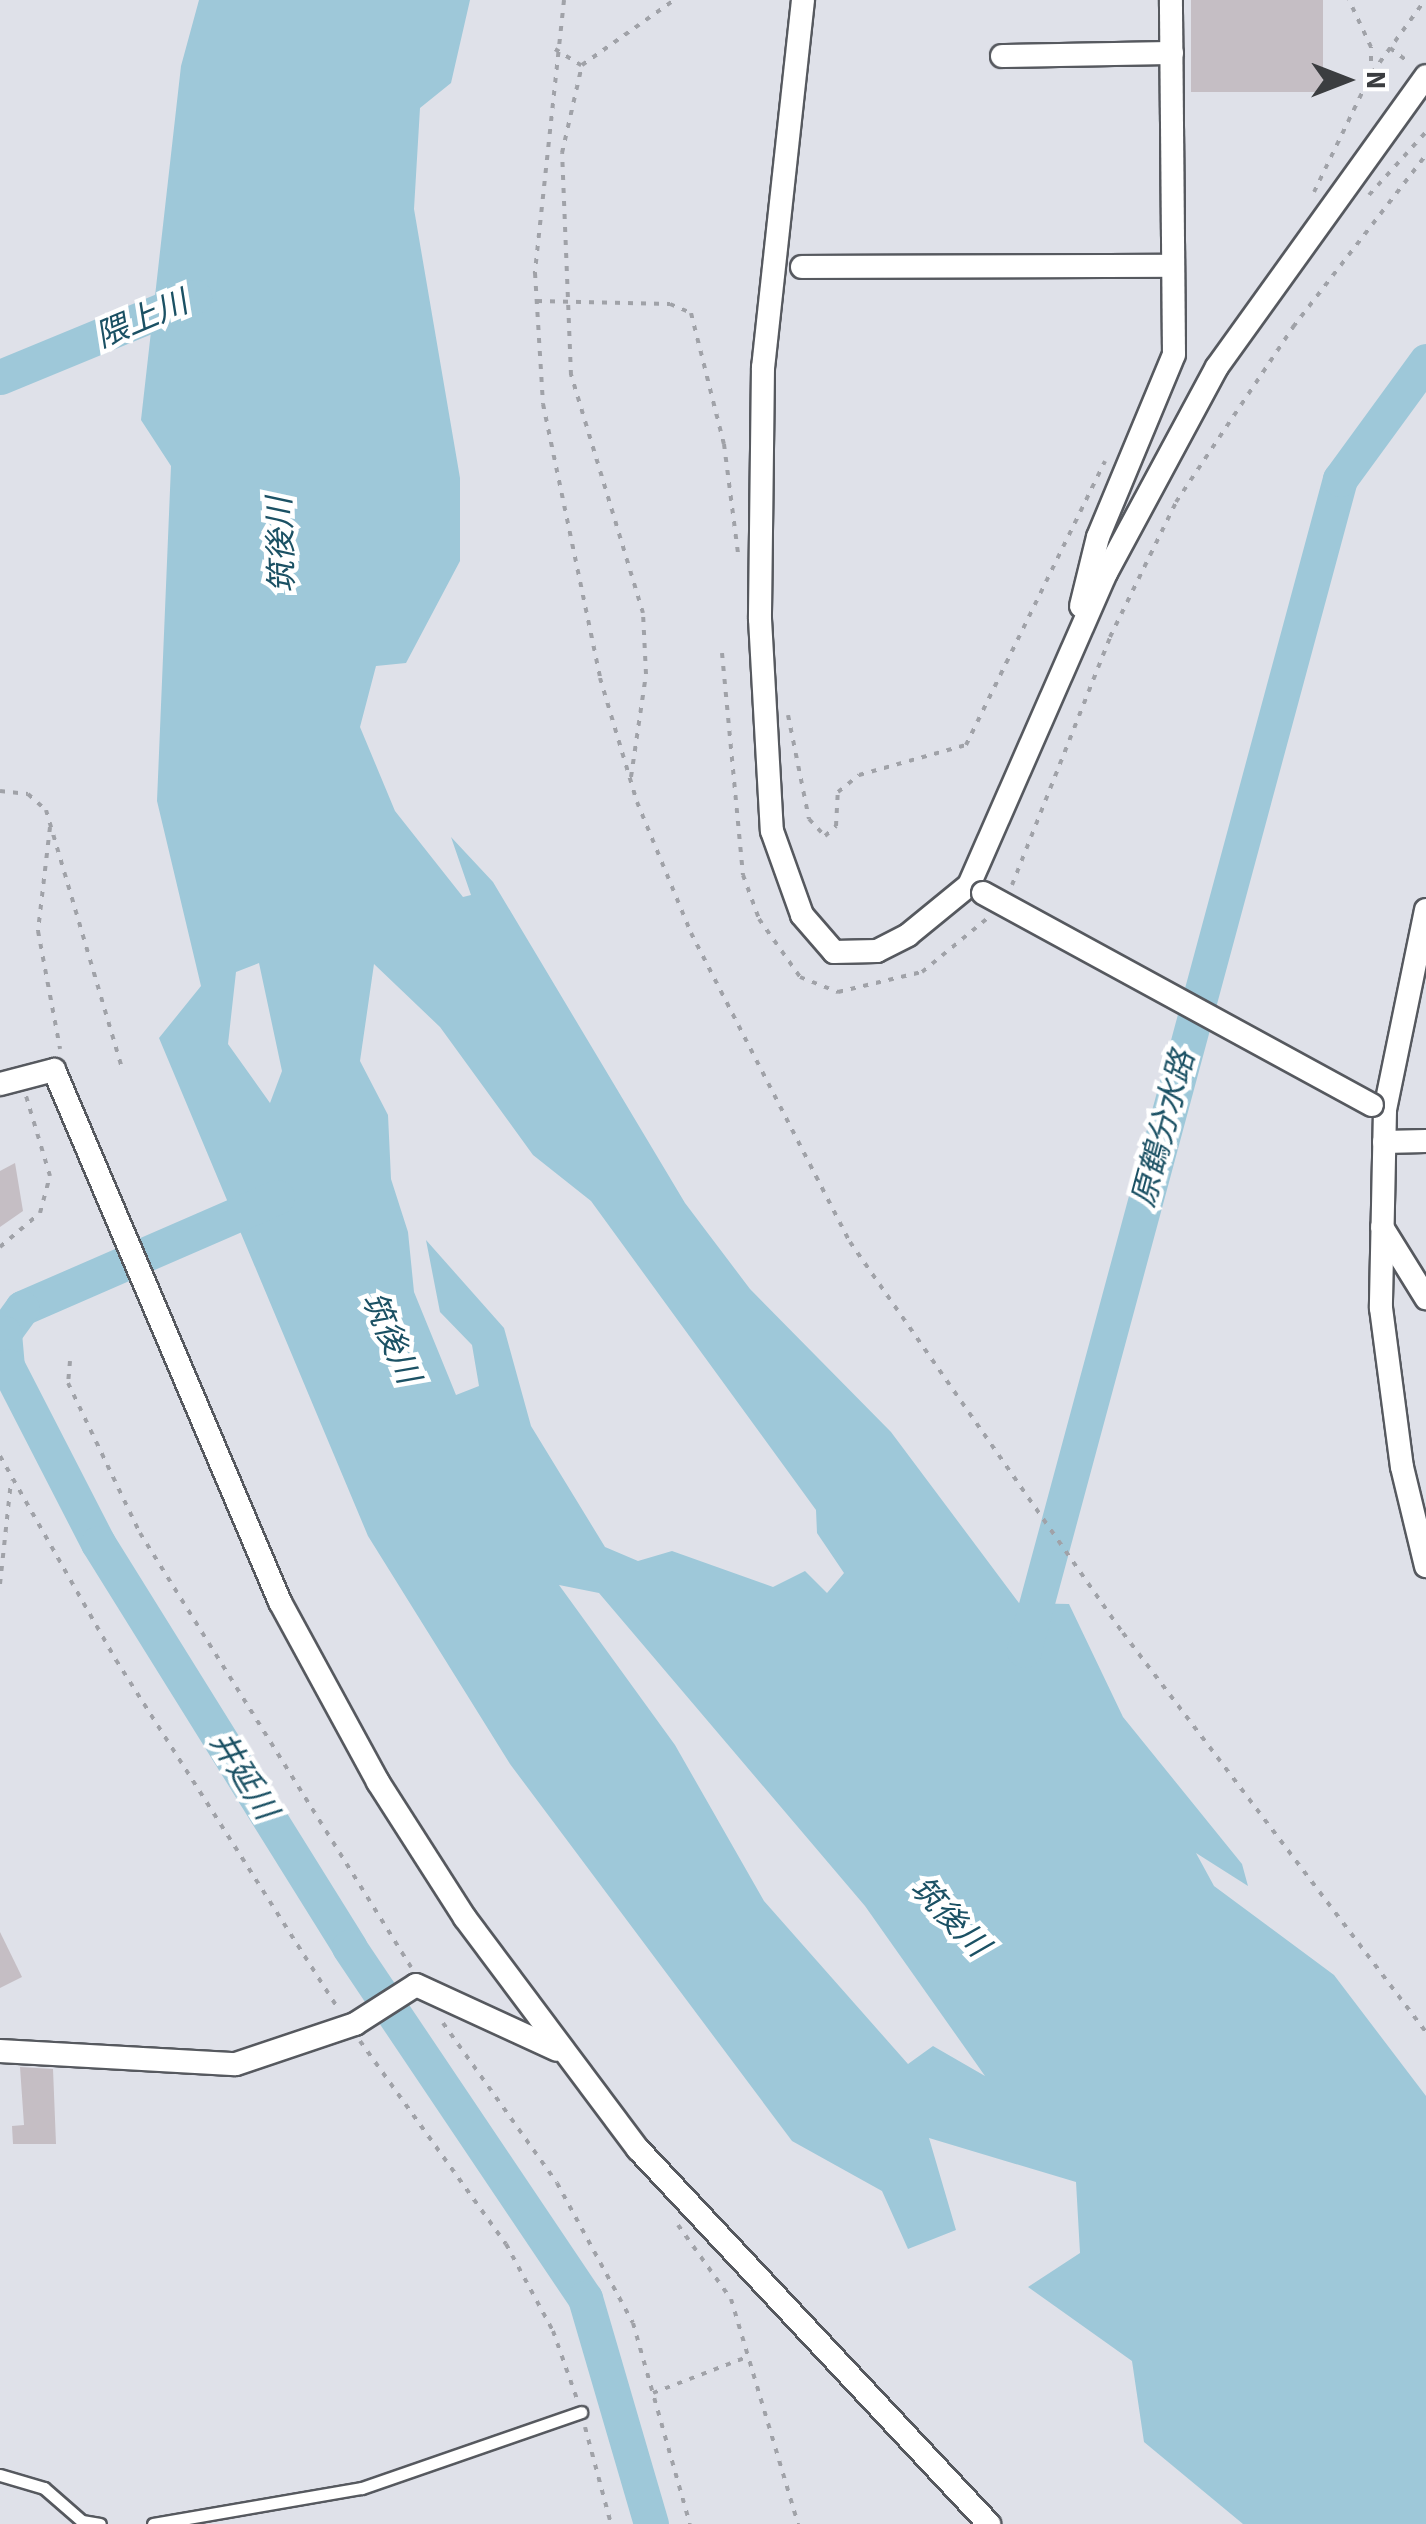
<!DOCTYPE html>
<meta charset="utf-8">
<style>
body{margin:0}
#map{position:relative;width:1426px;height:2524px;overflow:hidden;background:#dfe1e9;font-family:"Source Sans 3","Noto Sans JP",sans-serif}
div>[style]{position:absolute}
.water>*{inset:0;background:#9ec8d9}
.stream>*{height:6px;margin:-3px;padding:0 3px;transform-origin:3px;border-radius:3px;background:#9ec8d9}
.river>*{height:35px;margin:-17.5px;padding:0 17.5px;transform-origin:17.5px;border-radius:17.5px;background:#9ec8d9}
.building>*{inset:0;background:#c5bec4;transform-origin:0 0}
.path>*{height:4px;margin-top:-2px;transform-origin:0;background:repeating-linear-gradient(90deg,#a0a2a8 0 5px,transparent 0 13px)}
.roads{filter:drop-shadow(2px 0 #56595f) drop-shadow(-2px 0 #56595f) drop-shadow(0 2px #56595f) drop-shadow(0 -2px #56595f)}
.service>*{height:11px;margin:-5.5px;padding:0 5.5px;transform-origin:5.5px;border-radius:5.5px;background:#fff}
.minor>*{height:22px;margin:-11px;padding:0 11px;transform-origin:11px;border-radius:11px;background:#fff}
.bridges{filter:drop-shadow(2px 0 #56595f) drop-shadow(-2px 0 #56595f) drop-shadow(0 2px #56595f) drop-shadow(0 -2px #56595f)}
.minor-bridge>*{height:22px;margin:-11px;padding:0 11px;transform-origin:11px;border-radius:11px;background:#fff}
span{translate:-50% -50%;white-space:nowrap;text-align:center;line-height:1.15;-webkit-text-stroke:9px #fff;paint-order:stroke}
.water-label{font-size:32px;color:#1b5164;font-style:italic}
.north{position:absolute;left:1296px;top:30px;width:100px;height:100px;-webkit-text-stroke:8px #fff;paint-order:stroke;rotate:90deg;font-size:28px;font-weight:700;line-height:40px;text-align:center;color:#3b3d40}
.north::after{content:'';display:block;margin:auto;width:35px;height:45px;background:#3b3d40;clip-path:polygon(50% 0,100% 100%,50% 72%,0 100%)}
</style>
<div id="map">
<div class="water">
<div style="clip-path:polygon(evenodd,199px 0,470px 0,451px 83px,420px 108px,414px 209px,460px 478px,460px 561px,406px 663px,376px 666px,360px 727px,395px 811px,463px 897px,471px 895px,451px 837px,493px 882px,685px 1203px,750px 1289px,891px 1432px,1019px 1603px,1069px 1604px,1123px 1717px,1242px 1864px,1248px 1886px,1196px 1853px,1214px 1886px,1334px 1975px,1426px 2096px,1426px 2524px,1243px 2524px,1144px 2442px,1132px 2361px,1028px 2287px,1080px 2253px,1076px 2182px,929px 2138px,956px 2230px,908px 2249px,882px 2191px,792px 2141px,510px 1764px,368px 1536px,159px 1038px,201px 986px,157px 801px,171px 466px,141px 420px,181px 66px,199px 0,259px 963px,282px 1071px,270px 1103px,228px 1044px,236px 972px,259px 963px,199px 0,374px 964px,440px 1027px,533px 1155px,591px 1201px,816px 1510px,817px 1533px,844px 1573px,827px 1593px,805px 1571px,773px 1587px,672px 1551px,638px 1561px,605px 1547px,531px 1426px,504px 1328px,426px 1240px,440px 1312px,472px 1345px,479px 1386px,456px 1395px,414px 1292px,408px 1232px,391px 1179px,388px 1115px,360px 1061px,374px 964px,199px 0,559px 1585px,599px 1593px,865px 1906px,985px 2076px,933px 2046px,908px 2064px,764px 1901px,675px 1745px,559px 1585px)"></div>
</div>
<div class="stream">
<div style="left:0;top:1369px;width:8px;rotate:-23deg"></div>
</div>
<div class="river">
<div style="left:0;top:377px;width:210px;rotate:-22.4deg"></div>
<div style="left:277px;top:1197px;width:278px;rotate:156.5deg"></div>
<div style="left:22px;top:1308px;width:31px;rotate:126deg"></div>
<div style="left:4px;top:1333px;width:33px;rotate:85deg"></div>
<div style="left:7px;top:1366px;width:199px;rotate:62.8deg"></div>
<div style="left:98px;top:1543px;width:476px;rotate:58.1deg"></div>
<div style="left:349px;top:1947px;width:423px;rotate:56.1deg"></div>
<div style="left:585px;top:2298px;width:235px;rotate:73.7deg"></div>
<div style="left:1024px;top:1650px;width:1213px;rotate:-74.9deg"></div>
<div style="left:1340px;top:479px;width:146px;rotate:-53.9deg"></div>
</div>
<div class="building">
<div style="left:1191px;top:0;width:132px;height:92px"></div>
<div style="clip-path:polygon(15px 1163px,23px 1211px,0 1227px,0 1171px)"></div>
<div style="clip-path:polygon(0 1932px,22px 1977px,0 1988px)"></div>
<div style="clip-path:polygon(20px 2067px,53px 2069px,56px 2144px,13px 2144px,12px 2126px,24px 2125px)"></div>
</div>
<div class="path">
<div style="left:564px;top:0;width:275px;rotate:96.1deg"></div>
<div style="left:535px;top:273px;width:131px;rotate:86.5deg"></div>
<div style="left:543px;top:404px;width:280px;rotate:78.2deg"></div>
<div style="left:600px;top:678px;width:129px;rotate:73.4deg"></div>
<div style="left:637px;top:802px;width:142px;rotate:67.6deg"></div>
<div style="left:691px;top:933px;width:348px;rotate:62.8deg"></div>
<div style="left:850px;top:1242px;width:477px;rotate:55.1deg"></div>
<div style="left:1123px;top:1633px;width:501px;rotate:52.79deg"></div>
<div style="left:1390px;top:48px;width:25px;rotate:37deg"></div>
<div style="left:555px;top:49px;width:31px;rotate:32deg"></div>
<div style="left:1372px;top:73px;width:90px;rotate:-54deg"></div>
<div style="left:1314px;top:192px;width:131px;rotate:-64.2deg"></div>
<div style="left:1371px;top:74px;width:27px;rotate:-90deg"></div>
<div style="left:1371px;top:47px;width:52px;rotate:-115.1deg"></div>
<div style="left:1369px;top:195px;width:85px;rotate:-47.9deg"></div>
<div style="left:537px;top:301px;width:133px;rotate:1.3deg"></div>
<div style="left:670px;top:304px;width:23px;rotate:23deg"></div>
<div style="left:691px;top:313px;width:135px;rotate:75.9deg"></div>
<div style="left:724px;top:444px;width:111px;rotate:82.7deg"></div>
<div style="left:722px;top:653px;width:223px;rotate:84.6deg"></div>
<div style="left:743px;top:875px;width:47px;rotate:70deg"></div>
<div style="left:759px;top:919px;width:71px;rotate:54.7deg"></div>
<div style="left:800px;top:977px;width:41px;rotate:21.5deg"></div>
<div style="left:838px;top:992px;width:86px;rotate:-13.4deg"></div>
<div style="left:922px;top:972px;width:87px;rotate:-39.4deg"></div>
<div style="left:788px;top:715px;width:106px;rotate:78.6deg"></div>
<div style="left:809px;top:819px;width:23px;rotate:47deg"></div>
<div style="left:825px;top:836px;width:15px;rotate:-42deg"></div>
<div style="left:836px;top:826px;width:34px;rotate:-87deg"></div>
<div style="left:838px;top:792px;width:27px;rotate:-39deg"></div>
<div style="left:859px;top:775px;width:111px;rotate:-15.7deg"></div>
<div style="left:966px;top:745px;width:316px;rotate:-63.9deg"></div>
<div style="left:631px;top:777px;width:104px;rotate:-81.7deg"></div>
<div style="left:646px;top:674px;width:61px;rotate:-92.8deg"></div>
<div style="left:643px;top:613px;width:249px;rotate:-106.8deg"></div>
<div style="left:571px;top:375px;width:222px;rotate:-92.3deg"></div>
<div style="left:562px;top:153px;width:90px;rotate:-77.2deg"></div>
<div style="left:582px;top:65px;width:113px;rotate:-35.2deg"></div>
<div style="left:0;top:791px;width:28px;rotate:6deg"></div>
<div style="left:28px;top:794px;width:24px;rotate:42deg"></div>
<div style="left:46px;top:810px;width:269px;rotate:73.6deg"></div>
<div style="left:50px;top:827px;width:105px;rotate:96.6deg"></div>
<div style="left:38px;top:931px;width:120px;rotate:79.4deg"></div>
<div style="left:1012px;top:885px;width:267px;rotate:-68.4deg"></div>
<div style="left:1110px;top:637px;width:150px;rotate:-63.9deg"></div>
<div style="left:1176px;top:502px;width:211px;rotate:-56.2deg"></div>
<div style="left:1293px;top:327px;width:217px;rotate:-52.3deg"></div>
<div style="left:0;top:1247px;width:52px;rotate:-40.4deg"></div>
<div style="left:40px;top:1213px;width:38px;rotate:-75deg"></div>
<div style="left:50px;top:1176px;width:84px;rotate:-106.7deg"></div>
<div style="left:70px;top:1361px;width:22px;rotate:95deg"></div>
<div style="left:68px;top:1383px;width:166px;rotate:64.4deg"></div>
<div style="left:140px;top:1533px;width:512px;rotate:58.02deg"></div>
<div style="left:0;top:1456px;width:235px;rotate:60.4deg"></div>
<div style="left:116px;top:1660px;width:414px;rotate:57.5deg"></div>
<div style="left:0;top:1584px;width:104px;rotate:-83.9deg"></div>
<div style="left:443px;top:2023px;width:196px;rotate:54.5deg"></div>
<div style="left:557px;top:2183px;width:159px;rotate:61.5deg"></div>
<div style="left:633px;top:2323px;width:209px;rotate:74.2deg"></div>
<div style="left:360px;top:2041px;width:250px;rotate:54.3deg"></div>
<div style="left:506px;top:2244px;width:99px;rotate:61.6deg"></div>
<div style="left:553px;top:2331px;width:72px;rotate:70.6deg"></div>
<div style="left:678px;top:2225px;width:91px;rotate:54.4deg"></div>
<div style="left:731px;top:2299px;width:235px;rotate:73.4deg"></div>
<div style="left:653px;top:2393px;width:101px;rotate:-21deg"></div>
<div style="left:585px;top:2427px;width:100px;rotate:75deg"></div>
</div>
<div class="roads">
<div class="service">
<div style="left:0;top:2475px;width:46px;rotate:16.5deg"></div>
<div style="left:44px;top:2488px;width:50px;rotate:41deg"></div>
<div style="left:82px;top:2521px;width:18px;rotate:9deg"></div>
<div style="left:153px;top:2524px;width:212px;rotate:-9.8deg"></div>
<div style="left:362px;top:2488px;width:232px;rotate:-19.1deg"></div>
</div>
<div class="minor">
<div style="left:803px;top:0;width:369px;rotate:96.2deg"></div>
<div style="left:763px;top:367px;width:252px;rotate:90.7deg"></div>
<div style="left:760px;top:619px;width:212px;rotate:86.8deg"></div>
<div style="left:772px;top:831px;width:89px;rotate:70.3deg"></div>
<div style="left:802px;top:915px;width:49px;rotate:49.1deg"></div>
<div style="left:834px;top:952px;width:43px;rotate:-1.3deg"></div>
<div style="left:877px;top:951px;width:35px;rotate:-27deg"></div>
<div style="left:908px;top:935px;width:79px;rotate:-39.3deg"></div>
<div style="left:969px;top:885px;width:341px;rotate:-66.3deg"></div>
<div style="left:1106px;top:573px;width:234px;rotate:-61.7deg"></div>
<div style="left:1217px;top:367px;width:358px;rotate:-54.3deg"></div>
<div style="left:1002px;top:56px;width:170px;rotate:-1deg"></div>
<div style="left:802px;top:267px;width:371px;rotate:-0.2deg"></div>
<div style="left:1081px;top:606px;width:71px;rotate:-76.2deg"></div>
<div style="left:1098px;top:537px;width:198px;rotate:-67.4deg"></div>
<div style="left:1174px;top:354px;width:354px;rotate:-90.5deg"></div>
<div style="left:1426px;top:910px;width:204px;rotate:101.6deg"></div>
<div style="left:1385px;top:1110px;width:198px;rotate:91.2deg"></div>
<div style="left:1381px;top:1308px;width:160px;rotate:82.5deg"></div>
<div style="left:1402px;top:1467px;width:102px;rotate:76.4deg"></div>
<div style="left:0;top:1084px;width:56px;rotate:-14.5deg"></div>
<div style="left:54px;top:1070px;width:578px;rotate:66.98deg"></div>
<div style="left:280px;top:1602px;width:205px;rotate:61.4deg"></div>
<div style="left:378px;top:1782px;width:161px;rotate:57.4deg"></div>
<div style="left:465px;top:1918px;width:289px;rotate:53.2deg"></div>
<div style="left:638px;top:2149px;width:514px;rotate:46.89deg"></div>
<div style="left:1384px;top:1142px;width:42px;rotate:-1.4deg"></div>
<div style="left:1382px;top:1227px;width:84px;rotate:58.2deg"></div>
<div style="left:0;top:2051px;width:236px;rotate:3.2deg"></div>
<div style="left:236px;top:2064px;width:126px;rotate:-18.6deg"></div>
<div style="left:355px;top:2024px;width:72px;rotate:-32.6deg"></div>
<div style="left:416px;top:1985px;width:155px;rotate:24.7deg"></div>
</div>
</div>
<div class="bridges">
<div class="minor-bridge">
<div style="left:983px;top:893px;width:443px;rotate:28.6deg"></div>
</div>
</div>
<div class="water-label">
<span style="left:142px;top:320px;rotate:-23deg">隈上川</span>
<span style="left:282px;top:545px;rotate:-92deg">筑後川</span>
<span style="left:1164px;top:1129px;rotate:-75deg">原鶴分水路</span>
<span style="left:390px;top:1338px;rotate:66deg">筑後川</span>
<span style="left:243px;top:1776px;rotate:58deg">井延川</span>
<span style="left:949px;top:1917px;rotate:46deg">筑後川</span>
</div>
<div class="north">N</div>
</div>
